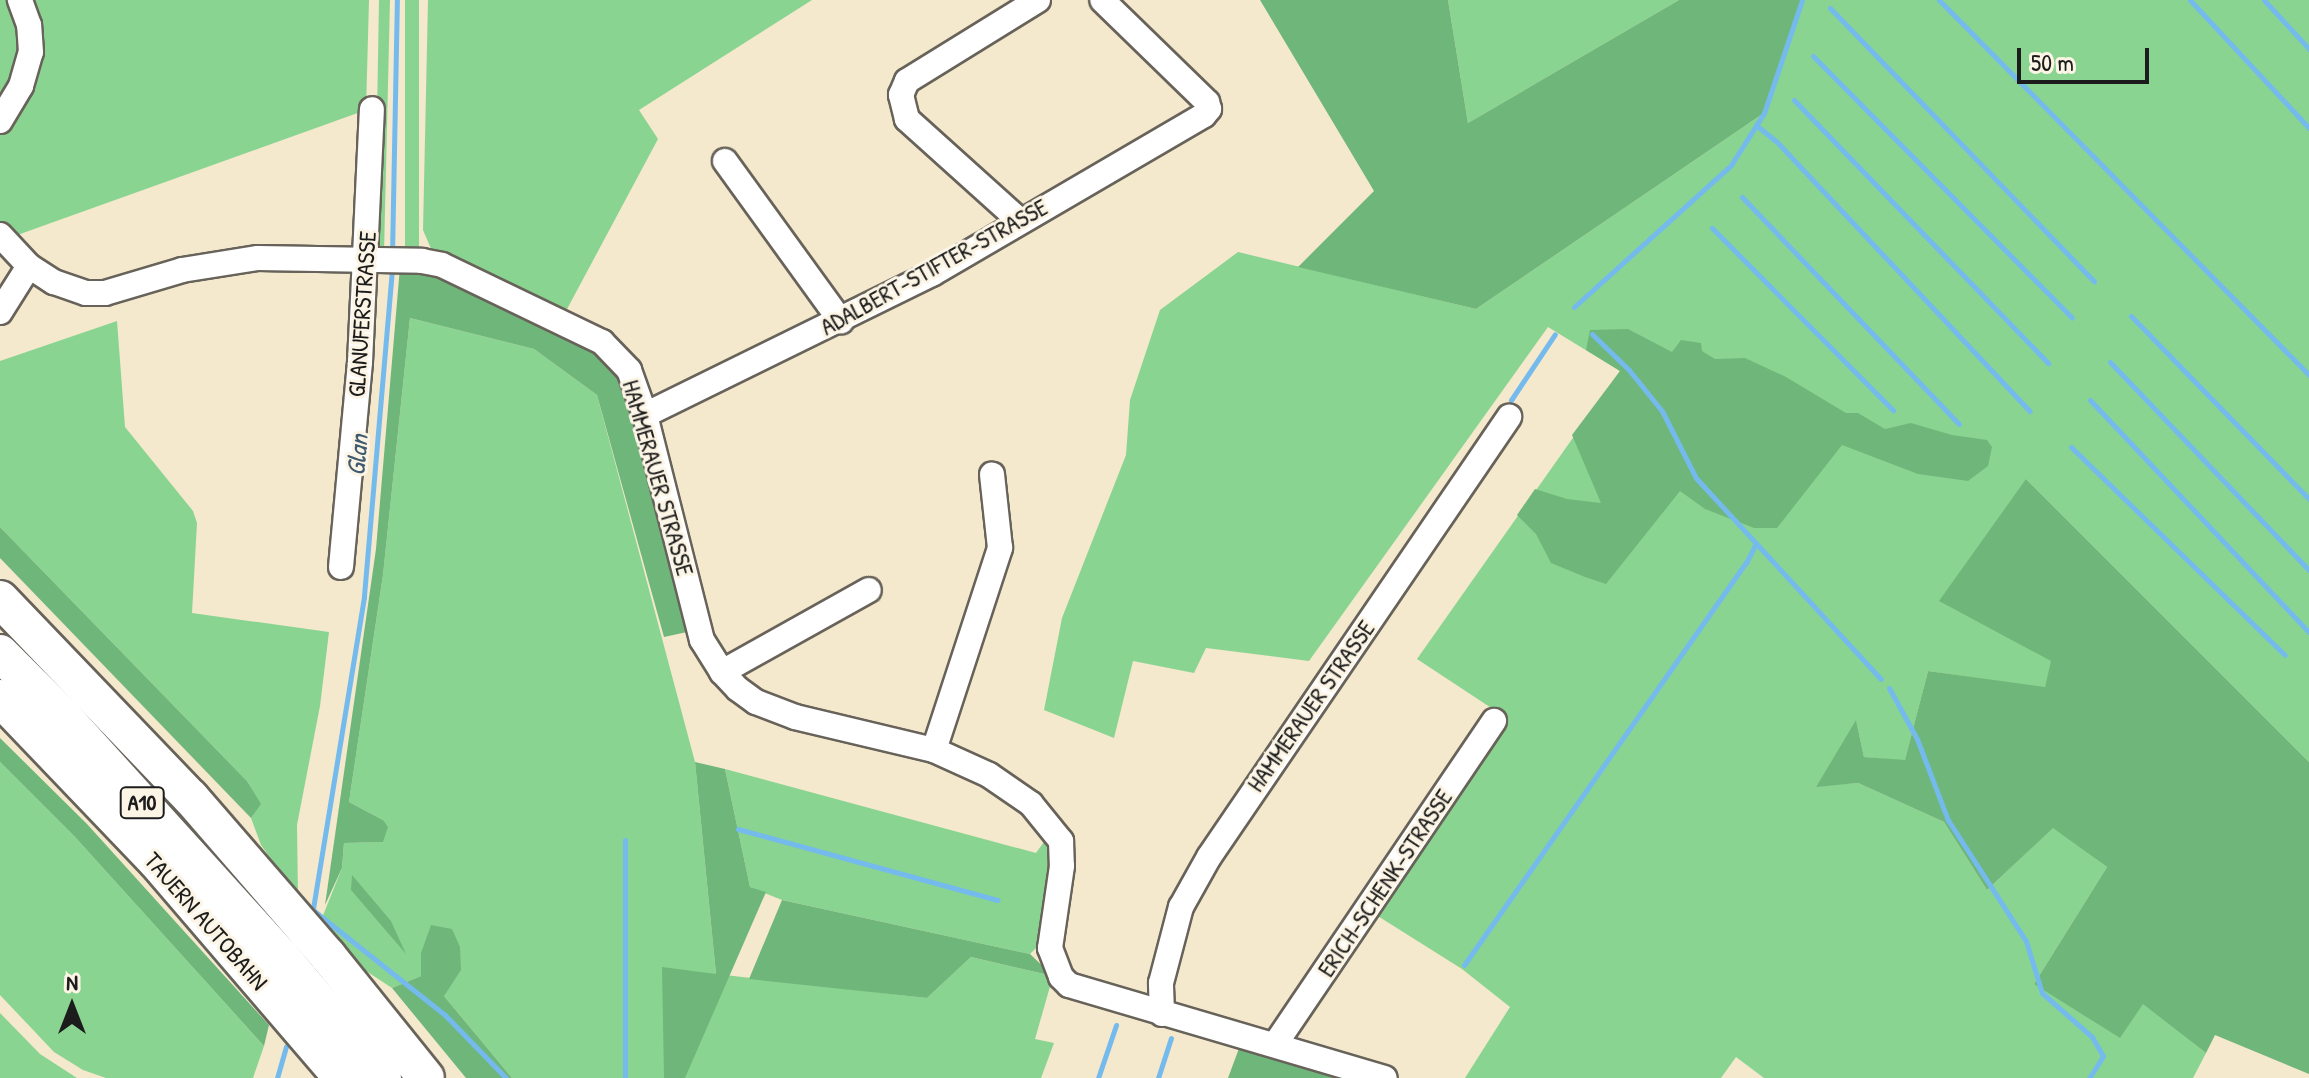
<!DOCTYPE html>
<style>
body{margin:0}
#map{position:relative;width:2309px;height:1078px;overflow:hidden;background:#f4e8cd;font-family:"Patrick Hand",sans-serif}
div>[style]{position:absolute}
.green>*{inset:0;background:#8ad491;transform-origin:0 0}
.forest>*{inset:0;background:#6fb67b}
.stream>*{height:5px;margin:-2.5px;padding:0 2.5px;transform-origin:2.5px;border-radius:2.5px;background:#75baec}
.roads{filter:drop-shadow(2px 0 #68635a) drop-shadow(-2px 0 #68635a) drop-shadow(0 2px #68635a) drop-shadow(0 -2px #68635a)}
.minor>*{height:24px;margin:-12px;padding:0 12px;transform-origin:12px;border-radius:12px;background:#fff}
.highway>*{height:36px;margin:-18px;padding:0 18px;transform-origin:18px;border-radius:18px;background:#fff}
span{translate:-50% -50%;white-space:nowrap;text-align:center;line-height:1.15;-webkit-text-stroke:6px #fcf5e5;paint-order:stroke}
.shield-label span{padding:2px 6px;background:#fcf5e5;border:2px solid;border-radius:6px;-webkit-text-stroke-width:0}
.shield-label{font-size:22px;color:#1c1c1c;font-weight:700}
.street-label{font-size:24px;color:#1c1c1c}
.water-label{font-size:26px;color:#405b6f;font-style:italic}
.north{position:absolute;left:32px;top:966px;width:80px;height:80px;-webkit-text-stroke:6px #fcf5e5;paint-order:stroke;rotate:0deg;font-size:22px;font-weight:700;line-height:32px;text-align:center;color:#1c1c1c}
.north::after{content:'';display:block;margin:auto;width:28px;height:36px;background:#1c1c1c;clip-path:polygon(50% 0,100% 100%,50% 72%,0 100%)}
.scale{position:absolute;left:2017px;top:48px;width:132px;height:36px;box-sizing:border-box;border:4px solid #1c1c1c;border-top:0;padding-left:10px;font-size:24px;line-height:28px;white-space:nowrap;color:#1c1c1c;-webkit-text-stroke:6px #fcf5e5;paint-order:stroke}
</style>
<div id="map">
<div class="green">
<div style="clip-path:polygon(0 0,369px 0,366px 110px,9px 238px,0 224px)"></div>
<div style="clip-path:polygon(379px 0,390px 0,384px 253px,369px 252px,377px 115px)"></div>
<div style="left:405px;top:0;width:14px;height:248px"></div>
<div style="clip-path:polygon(428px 0,812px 0,639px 110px,658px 139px,566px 311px,432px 251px,423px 230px)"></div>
<div style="clip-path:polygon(1448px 0,1679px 0,1468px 123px)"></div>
<div style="clip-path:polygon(1802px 0,2309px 0,2309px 762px,2026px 479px,2052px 662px,2045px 688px,1928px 671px,1905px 761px,1864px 757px,1856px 721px,1817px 786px,1858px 783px,1944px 822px,1987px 890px,2053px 827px,2107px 867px,2034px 984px,2143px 1003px,2206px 1053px,2193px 1078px,1764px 1078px,1736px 1057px,1721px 1078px,1465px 1078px,1510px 1007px,1462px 969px,1373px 913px,1505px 717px,1417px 659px,1620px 371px,1548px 327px,1309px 661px,1206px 648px,1194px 673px,1133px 661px,1114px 738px,1044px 710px,1062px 618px,1126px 455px,1130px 400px,1160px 310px,1238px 252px,1476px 309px,1764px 113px)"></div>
<div style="clip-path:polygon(410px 318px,534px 349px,597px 395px,695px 762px,716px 974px,927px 998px,971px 957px,1053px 976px,1035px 1039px,1054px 1043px,1041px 1078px,512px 1078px,444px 996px,421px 953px,421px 976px,392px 988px,357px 965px,320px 923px,342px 868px,344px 843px,382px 842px,383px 820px,349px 802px,383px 575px)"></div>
<div style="clip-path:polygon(117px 321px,125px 427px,193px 511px,197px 523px,192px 613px,329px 632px,320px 706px,297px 825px,298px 897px,261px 845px,251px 818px,260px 804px,247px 781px,0 527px,0 361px)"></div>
<div style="clip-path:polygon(0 762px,75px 837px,264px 1046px,253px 1078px,106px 1078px,83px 1070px,54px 1052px,0 995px)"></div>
<div style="clip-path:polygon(725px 769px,1036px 853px,1046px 839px,1051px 849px,1052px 879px,1038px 946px,1030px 954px,782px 900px,750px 887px)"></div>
<div style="clip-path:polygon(0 1013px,40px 1054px,77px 1078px,0 1078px)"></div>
</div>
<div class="forest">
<div style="clip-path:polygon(1260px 0,1448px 0,1468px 123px,1679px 0,1802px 0,1764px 113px,1476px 309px,1298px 267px,1374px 191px)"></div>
<div style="clip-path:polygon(417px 265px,530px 317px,608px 361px,627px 390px,687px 632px,664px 637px,597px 395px,534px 349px,410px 318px,383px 575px,349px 802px,383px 820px,388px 827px,383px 842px,344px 843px,342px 868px,325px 905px,376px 549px,400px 267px)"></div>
<div style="clip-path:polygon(1628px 329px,1672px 352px,1681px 340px,1701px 343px,1702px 351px,1715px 359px,1745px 358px,1786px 377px,1846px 413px,1858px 413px,1885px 429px,1911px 423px,1952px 435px,1987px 440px,1992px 447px,1988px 466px,1968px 481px,1918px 474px,1842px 445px,1777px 528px,1754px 528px,1705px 509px,1680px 491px,1606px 584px,1585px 577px,1551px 563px,1536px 534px,1517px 515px,1535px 489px,1567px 499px,1601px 503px,1572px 435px,1620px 371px,1586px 350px,1590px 330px)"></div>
<div style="clip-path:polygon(2026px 479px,2309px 762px,2309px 1074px,2215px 1035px,2206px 1053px,2143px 1004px,2120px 1038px,2034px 984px,2107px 867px,2053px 828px,1987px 890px,1944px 822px,1858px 783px,1816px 787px,1856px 720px,1864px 757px,1905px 760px,1928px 671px,2045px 687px,2051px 661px,1939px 601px)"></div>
<div style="clip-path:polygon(0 527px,247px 781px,261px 804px,251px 818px,0 558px)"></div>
<div style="clip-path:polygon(0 738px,87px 824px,269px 1025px,264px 1046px,75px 837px,0 762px)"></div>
<div style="clip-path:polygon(695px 762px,725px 769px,750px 887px,766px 892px,685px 1078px,664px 1078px,662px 967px,716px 974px)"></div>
<div style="clip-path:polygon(352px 875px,391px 921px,406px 954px,351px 890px)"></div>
<div style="clip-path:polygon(782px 900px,1030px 954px,1053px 976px,971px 957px,927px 998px,749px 979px)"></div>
<div style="clip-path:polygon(431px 925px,452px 929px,460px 947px,461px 970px,444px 996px,512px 1078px,466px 1078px,392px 988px,421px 976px,421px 953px)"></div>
<div style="clip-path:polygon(1241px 1043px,1351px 1078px,1228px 1078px)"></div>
</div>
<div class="stream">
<div style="left:1939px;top:0;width:527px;rotate:45.38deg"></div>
<div style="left:2190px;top:0;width:175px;rotate:47.1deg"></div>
<div style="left:2264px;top:0;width:67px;rotate:47.4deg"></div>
<div style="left:1830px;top:8px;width:380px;rotate:46deg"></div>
<div style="left:1813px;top:56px;width:368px;rotate:45.3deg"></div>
<div style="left:1794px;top:100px;width:366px;rotate:46deg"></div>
<div style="left:1756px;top:125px;width:27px;rotate:39deg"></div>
<div style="left:1777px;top:142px;width:369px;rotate:46.8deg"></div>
<div style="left:1742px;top:197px;width:314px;rotate:46.3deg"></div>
<div style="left:1712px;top:228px;width:257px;rotate:45.2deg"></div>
<div style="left:392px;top:255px;width:255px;rotate:-88.9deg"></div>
<div style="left:392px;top:269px;width:329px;rotate:94.9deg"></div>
<div style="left:364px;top:597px;width:317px;rotate:99.3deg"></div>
<div style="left:313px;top:910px;width:169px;rotate:38.5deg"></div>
<div style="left:445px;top:1015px;width:88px;rotate:45.9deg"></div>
<div style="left:1574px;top:307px;width:212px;rotate:-42.1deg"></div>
<div style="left:1731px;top:165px;width:62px;rotate:-57.6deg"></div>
<div style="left:1764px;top:113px;width:119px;rotate:-71.4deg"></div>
<div style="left:2131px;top:316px;width:255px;rotate:45.8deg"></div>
<div style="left:1592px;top:334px;width:52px;rotate:44.2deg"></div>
<div style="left:1629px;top:370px;width:53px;rotate:51.2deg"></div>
<div style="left:1662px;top:411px;width:75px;rotate:63.1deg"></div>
<div style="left:1696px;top:478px;width:273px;rotate:47.4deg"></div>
<div style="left:2110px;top:362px;width:288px;rotate:46.3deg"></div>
<div style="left:1511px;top:400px;width:79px;rotate:-56.3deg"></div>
<div style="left:2090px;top:400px;width:319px;rotate:46.7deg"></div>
<div style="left:2071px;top:447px;width:298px;rotate:44.2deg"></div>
<div style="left:1889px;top:688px;width:58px;rotate:61.2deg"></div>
<div style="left:1917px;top:739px;width:87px;rotate:69.1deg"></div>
<div style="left:1948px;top:820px;width:144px;rotate:57.2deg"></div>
<div style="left:2026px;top:941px;width:54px;rotate:72.9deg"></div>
<div style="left:2042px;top:993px;width:67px;rotate:41.3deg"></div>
<div style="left:2092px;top:1037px;width:22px;rotate:60deg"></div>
<div style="left:2103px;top:1056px;width:26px;rotate:122deg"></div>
<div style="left:738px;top:829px;width:269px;rotate:15.3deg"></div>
<div style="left:625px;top:840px;width:238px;rotate:90deg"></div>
<div style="left:1464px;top:965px;width:491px;rotate:-55deg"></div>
<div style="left:1746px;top:563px;width:20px;rotate:-63deg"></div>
<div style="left:277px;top:1078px;width:33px;rotate:-74deg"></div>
<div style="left:1098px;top:1078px;width:56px;rotate:-71.2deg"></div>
<div style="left:1158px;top:1078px;width:42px;rotate:-72deg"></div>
</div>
<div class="roads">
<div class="minor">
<div style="left:0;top:121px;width:41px;rotate:-59deg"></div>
<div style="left:21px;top:86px;width:35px;rotate:-74deg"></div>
<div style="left:31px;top:52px;width:27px;rotate:-94deg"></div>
<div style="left:29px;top:25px;width:27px;rotate:-110deg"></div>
<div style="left:725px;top:161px;width:198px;rotate:54.1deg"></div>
<div style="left:1019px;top:220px;width:151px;rotate:-138deg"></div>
<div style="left:907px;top:119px;width:25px;rotate:-104deg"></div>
<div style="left:901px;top:95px;width:15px;rotate:-67deg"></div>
<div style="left:907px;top:81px;width:154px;rotate:-31.7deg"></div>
<div style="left:0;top:235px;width:42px;rotate:46.9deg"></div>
<div style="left:29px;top:266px;width:30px;rotate:33deg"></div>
<div style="left:54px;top:282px;width:34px;rotate:19deg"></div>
<div style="left:86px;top:293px;width:19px"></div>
<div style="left:105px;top:293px;width:80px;rotate:-16.6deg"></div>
<div style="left:182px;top:270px;width:77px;rotate:-9deg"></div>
<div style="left:258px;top:258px;width:164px;rotate:1deg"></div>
<div style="left:422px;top:261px;width:20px;rotate:11deg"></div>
<div style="left:442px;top:265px;width:178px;rotate:25.7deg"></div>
<div style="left:602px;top:342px;width:39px;rotate:46deg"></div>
<div style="left:629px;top:370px;width:48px;rotate:70.4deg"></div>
<div style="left:645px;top:415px;width:232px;rotate:75.8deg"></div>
<div style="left:702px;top:640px;width:38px;rotate:58deg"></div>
<div style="left:722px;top:672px;width:23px;rotate:47deg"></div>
<div style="left:738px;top:689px;width:22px;rotate:36deg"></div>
<div style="left:756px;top:702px;width:42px;rotate:21deg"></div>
<div style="left:795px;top:717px;width:143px;rotate:13.4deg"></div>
<div style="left:934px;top:750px;width:60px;rotate:24.4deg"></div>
<div style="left:989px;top:775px;width:51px;rotate:34.6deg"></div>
<div style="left:1031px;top:804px;width:48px;rotate:51deg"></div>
<div style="left:1061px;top:841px;width:25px;rotate:88deg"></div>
<div style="left:1062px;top:866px;width:83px;rotate:98.3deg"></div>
<div style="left:1050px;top:948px;width:31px;rotate:69deg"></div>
<div style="left:1061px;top:977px;width:11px;rotate:45deg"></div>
<div style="left:1069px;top:985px;width:329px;rotate:16.4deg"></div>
<div style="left:0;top:312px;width:54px;rotate:-57.8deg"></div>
<div style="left:645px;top:415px;width:320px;rotate:-26.2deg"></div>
<div style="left:932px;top:274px;width:315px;rotate:-30.3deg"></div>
<div style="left:1204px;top:115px;width:8px;rotate:-50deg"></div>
<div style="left:1209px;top:109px;width:7px;rotate:-106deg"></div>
<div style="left:1207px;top:102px;width:146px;rotate:-135.8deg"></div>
<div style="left:341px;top:567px;width:206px;rotate:-84.7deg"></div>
<div style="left:360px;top:362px;width:253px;rotate:-87.3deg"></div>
<div style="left:722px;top:672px;width:168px;rotate:-29.2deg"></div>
<div style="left:934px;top:750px;width:213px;rotate:-71.9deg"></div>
<div style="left:1000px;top:548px;width:74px;rotate:-96.2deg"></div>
<div style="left:1162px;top:1014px;width:31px;rotate:-92deg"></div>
<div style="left:1161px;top:983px;width:79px;rotate:-75.3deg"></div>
<div style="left:1181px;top:907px;width:57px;rotate:-60.8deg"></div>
<div style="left:1209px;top:857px;width:533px;rotate:-55.71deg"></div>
<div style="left:1276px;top:1043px;width:389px;rotate:-55.9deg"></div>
</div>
<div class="highway">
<div style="left:0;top:599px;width:276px;rotate:46.2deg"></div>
<div style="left:191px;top:798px;width:209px;rotate:49.1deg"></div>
<div style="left:328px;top:956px;width:156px;rotate:51.2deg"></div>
<div style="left:0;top:653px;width:91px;rotate:45deg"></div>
<div style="left:64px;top:717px;width:323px;rotate:47.8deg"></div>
<div style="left:281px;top:956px;width:159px;rotate:50.1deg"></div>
<div style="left:0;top:698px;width:226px;rotate:46.3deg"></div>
<div style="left:156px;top:861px;width:286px;rotate:49.4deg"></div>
</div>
</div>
<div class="shield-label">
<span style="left:142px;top:803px">A10</span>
</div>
<div class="street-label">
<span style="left:934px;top:267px;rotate:-29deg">ADALBERT-STIFTER-STRASSE</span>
<span style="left:362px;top:314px;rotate:-86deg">GLANUFERSTRASSE</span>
<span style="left:658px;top:478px;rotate:74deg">HAMMERAUER STRASSE</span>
<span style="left:1311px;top:706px;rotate:-55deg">HAMMERAUER STRASSE</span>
<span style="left:1385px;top:883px;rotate:-56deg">ERICH-SCHENK-STRASSE</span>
<span style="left:206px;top:921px;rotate:49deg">TAUERN AUTOBAHN</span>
</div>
<div class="water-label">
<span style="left:357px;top:455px;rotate:-85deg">Glan</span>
</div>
<div class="north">N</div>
<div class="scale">50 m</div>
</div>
